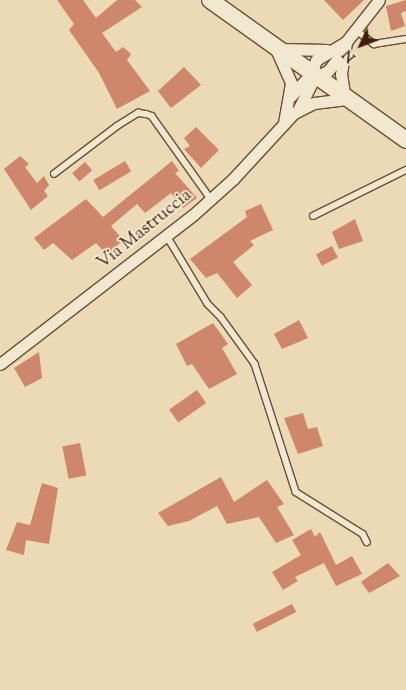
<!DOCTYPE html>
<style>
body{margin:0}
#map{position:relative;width:406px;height:690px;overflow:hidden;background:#ebdab5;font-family:"Sorts Mill Goudy",serif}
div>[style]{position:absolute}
.building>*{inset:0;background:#ce876b;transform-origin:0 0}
.roads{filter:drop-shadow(1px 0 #6a4d38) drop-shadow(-1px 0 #6a4d38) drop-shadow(0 1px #6a4d38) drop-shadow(0 -1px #6a4d38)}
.lane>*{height:5.5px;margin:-2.75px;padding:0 2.75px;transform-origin:2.75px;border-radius:2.75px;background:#f2e7cf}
.street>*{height:11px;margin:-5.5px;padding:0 5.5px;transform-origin:5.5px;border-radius:5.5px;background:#f2e7cf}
.secondary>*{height:16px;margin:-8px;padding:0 8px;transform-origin:8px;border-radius:8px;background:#f2e7cf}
span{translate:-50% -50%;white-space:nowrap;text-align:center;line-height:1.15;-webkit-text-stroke:4px #f2e7cf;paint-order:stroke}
.street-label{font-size:18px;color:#3f1e0e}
.north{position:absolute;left:336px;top:20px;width:50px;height:50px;-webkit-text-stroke:4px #f2e7cf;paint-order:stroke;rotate:227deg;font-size:14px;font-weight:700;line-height:20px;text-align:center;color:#3f1e0e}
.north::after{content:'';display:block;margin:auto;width:18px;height:22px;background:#3f1e0e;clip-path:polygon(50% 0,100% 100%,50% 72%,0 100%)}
</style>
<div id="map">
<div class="building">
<div style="clip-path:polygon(57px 0,83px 0,96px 18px,117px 0,135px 0,142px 7px,102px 33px,116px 52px,123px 47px,131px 54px,127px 60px,150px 91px,117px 109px,99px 73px,69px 30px,74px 24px)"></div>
<div style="clip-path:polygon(324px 0,364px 0,343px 20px)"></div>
<div style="clip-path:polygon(406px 0,406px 11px,401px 13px,405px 26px,391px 31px,386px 6px)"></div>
<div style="clip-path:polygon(184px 67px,201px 85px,171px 108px,158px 91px)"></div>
<div style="clip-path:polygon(196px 127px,219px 150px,201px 168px,184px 149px,190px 146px,184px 138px)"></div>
<div style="clip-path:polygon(20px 156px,29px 164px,25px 167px,37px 183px,44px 176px,49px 185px,44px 191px,48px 196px,31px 210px,4px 169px)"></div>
<div style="left:125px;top:161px;width:12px;height:37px;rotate:59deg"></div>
<div style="clip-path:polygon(172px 161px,179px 171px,175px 173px,197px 198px,183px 208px,171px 193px,145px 213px,137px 204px,111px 226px,123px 240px,107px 255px,96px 243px,72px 260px,53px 243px,44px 250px,34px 238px,86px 199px,103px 217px)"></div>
<div style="left:85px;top:162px;width:11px;height:17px;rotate:49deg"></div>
<div style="clip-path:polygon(261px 204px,273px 230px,250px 241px,254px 245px,233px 262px,252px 285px,237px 298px,217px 273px,206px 278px,190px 259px,247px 217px,245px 211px)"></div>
<div style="clip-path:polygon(355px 219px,363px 241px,339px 249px,332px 232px)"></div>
<div style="left:332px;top:246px;width:13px;height:18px;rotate:63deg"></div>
<div style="clip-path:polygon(299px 320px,308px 338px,282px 349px,274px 334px)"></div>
<div style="clip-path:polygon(213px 323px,228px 344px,222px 348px,237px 374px,209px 389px,192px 364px,187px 366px,176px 344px)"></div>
<div style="clip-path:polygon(39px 352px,42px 378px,25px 387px,14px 368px)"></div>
<div style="left:197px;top:390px;width:16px;height:34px;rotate:55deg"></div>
<div style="clip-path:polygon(303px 413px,308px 429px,317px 427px,323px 446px,298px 454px,284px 418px)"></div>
<div style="left:80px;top:443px;width:33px;height:18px;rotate:79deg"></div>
<div style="clip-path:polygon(221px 477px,234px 502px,267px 480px,284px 504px,277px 507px,294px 535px,276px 543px,259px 517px,227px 524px,217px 506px,189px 521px,168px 526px,158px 513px)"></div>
<div style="clip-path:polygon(42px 483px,58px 488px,49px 544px,26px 540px,24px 555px,6px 550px,17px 522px,30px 525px)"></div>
<div style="clip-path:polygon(311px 529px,315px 537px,320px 532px,336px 565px,352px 556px,362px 574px,336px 586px,324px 563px,295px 577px,298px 581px,283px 590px,272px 572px,301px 555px,292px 540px)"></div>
<div style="clip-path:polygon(388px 563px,400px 576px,369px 593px,361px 582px)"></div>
<div style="left:292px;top:604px;width:9px;height:44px;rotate:63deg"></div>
</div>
<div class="roads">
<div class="lane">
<div style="left:356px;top:30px;width:23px;rotate:38deg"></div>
<div style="left:374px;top:44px;width:32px;rotate:-9deg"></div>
<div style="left:54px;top:174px;width:79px;rotate:-37.3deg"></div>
<div style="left:117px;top:126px;width:25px;rotate:-32deg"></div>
<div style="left:138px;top:113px;width:8px;rotate:7deg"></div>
<div style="left:146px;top:114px;width:6px;rotate:18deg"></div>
<div style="left:152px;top:116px;width:102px;rotate:54.6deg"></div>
<div style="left:313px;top:216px;width:104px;rotate:-26.3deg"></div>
<div style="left:167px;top:236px;width:79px;rotate:58.9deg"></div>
<div style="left:208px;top:304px;width:18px;rotate:45deg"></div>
<div style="left:221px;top:317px;width:58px;rotate:54.1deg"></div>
<div style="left:255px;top:364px;width:134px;rotate:72.2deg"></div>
<div style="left:296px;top:492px;width:79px;rotate:32.1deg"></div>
<div style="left:363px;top:534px;width:9px;rotate:63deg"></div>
</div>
<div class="street">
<div style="left:276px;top:49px;width:37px;rotate:66deg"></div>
<div style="left:291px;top:83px;width:39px;rotate:100deg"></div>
<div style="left:281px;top:49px;width:46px;rotate:1.2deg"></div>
<div style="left:291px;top:96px;width:30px;rotate:-48deg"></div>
<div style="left:311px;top:74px;width:15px;rotate:-70deg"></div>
<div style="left:316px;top:60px;width:35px;rotate:-31deg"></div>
<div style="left:346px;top:42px;width:53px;rotate:-51.8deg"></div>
<div style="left:299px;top:108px;width:35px;rotate:-63deg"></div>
<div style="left:315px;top:77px;width:14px;rotate:-25deg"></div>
<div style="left:328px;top:71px;width:23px;rotate:-52deg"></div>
<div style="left:0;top:364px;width:244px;rotate:-37.7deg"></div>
<div style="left:193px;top:215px;width:54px;rotate:-42deg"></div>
<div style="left:233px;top:179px;width:90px;rotate:-47.3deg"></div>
<div style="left:294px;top:113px;width:22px;rotate:-27deg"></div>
<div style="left:314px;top:103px;width:31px;rotate:-7deg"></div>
<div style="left:345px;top:99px;width:25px;rotate:-99deg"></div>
<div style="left:341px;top:74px;width:32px;rotate:-81deg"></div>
</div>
<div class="secondary">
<div style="left:210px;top:0;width:241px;rotate:35.5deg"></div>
</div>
</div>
<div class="street-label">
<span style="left:145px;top:230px;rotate:-39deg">Via Mastruccia</span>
</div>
<div class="north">N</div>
</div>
